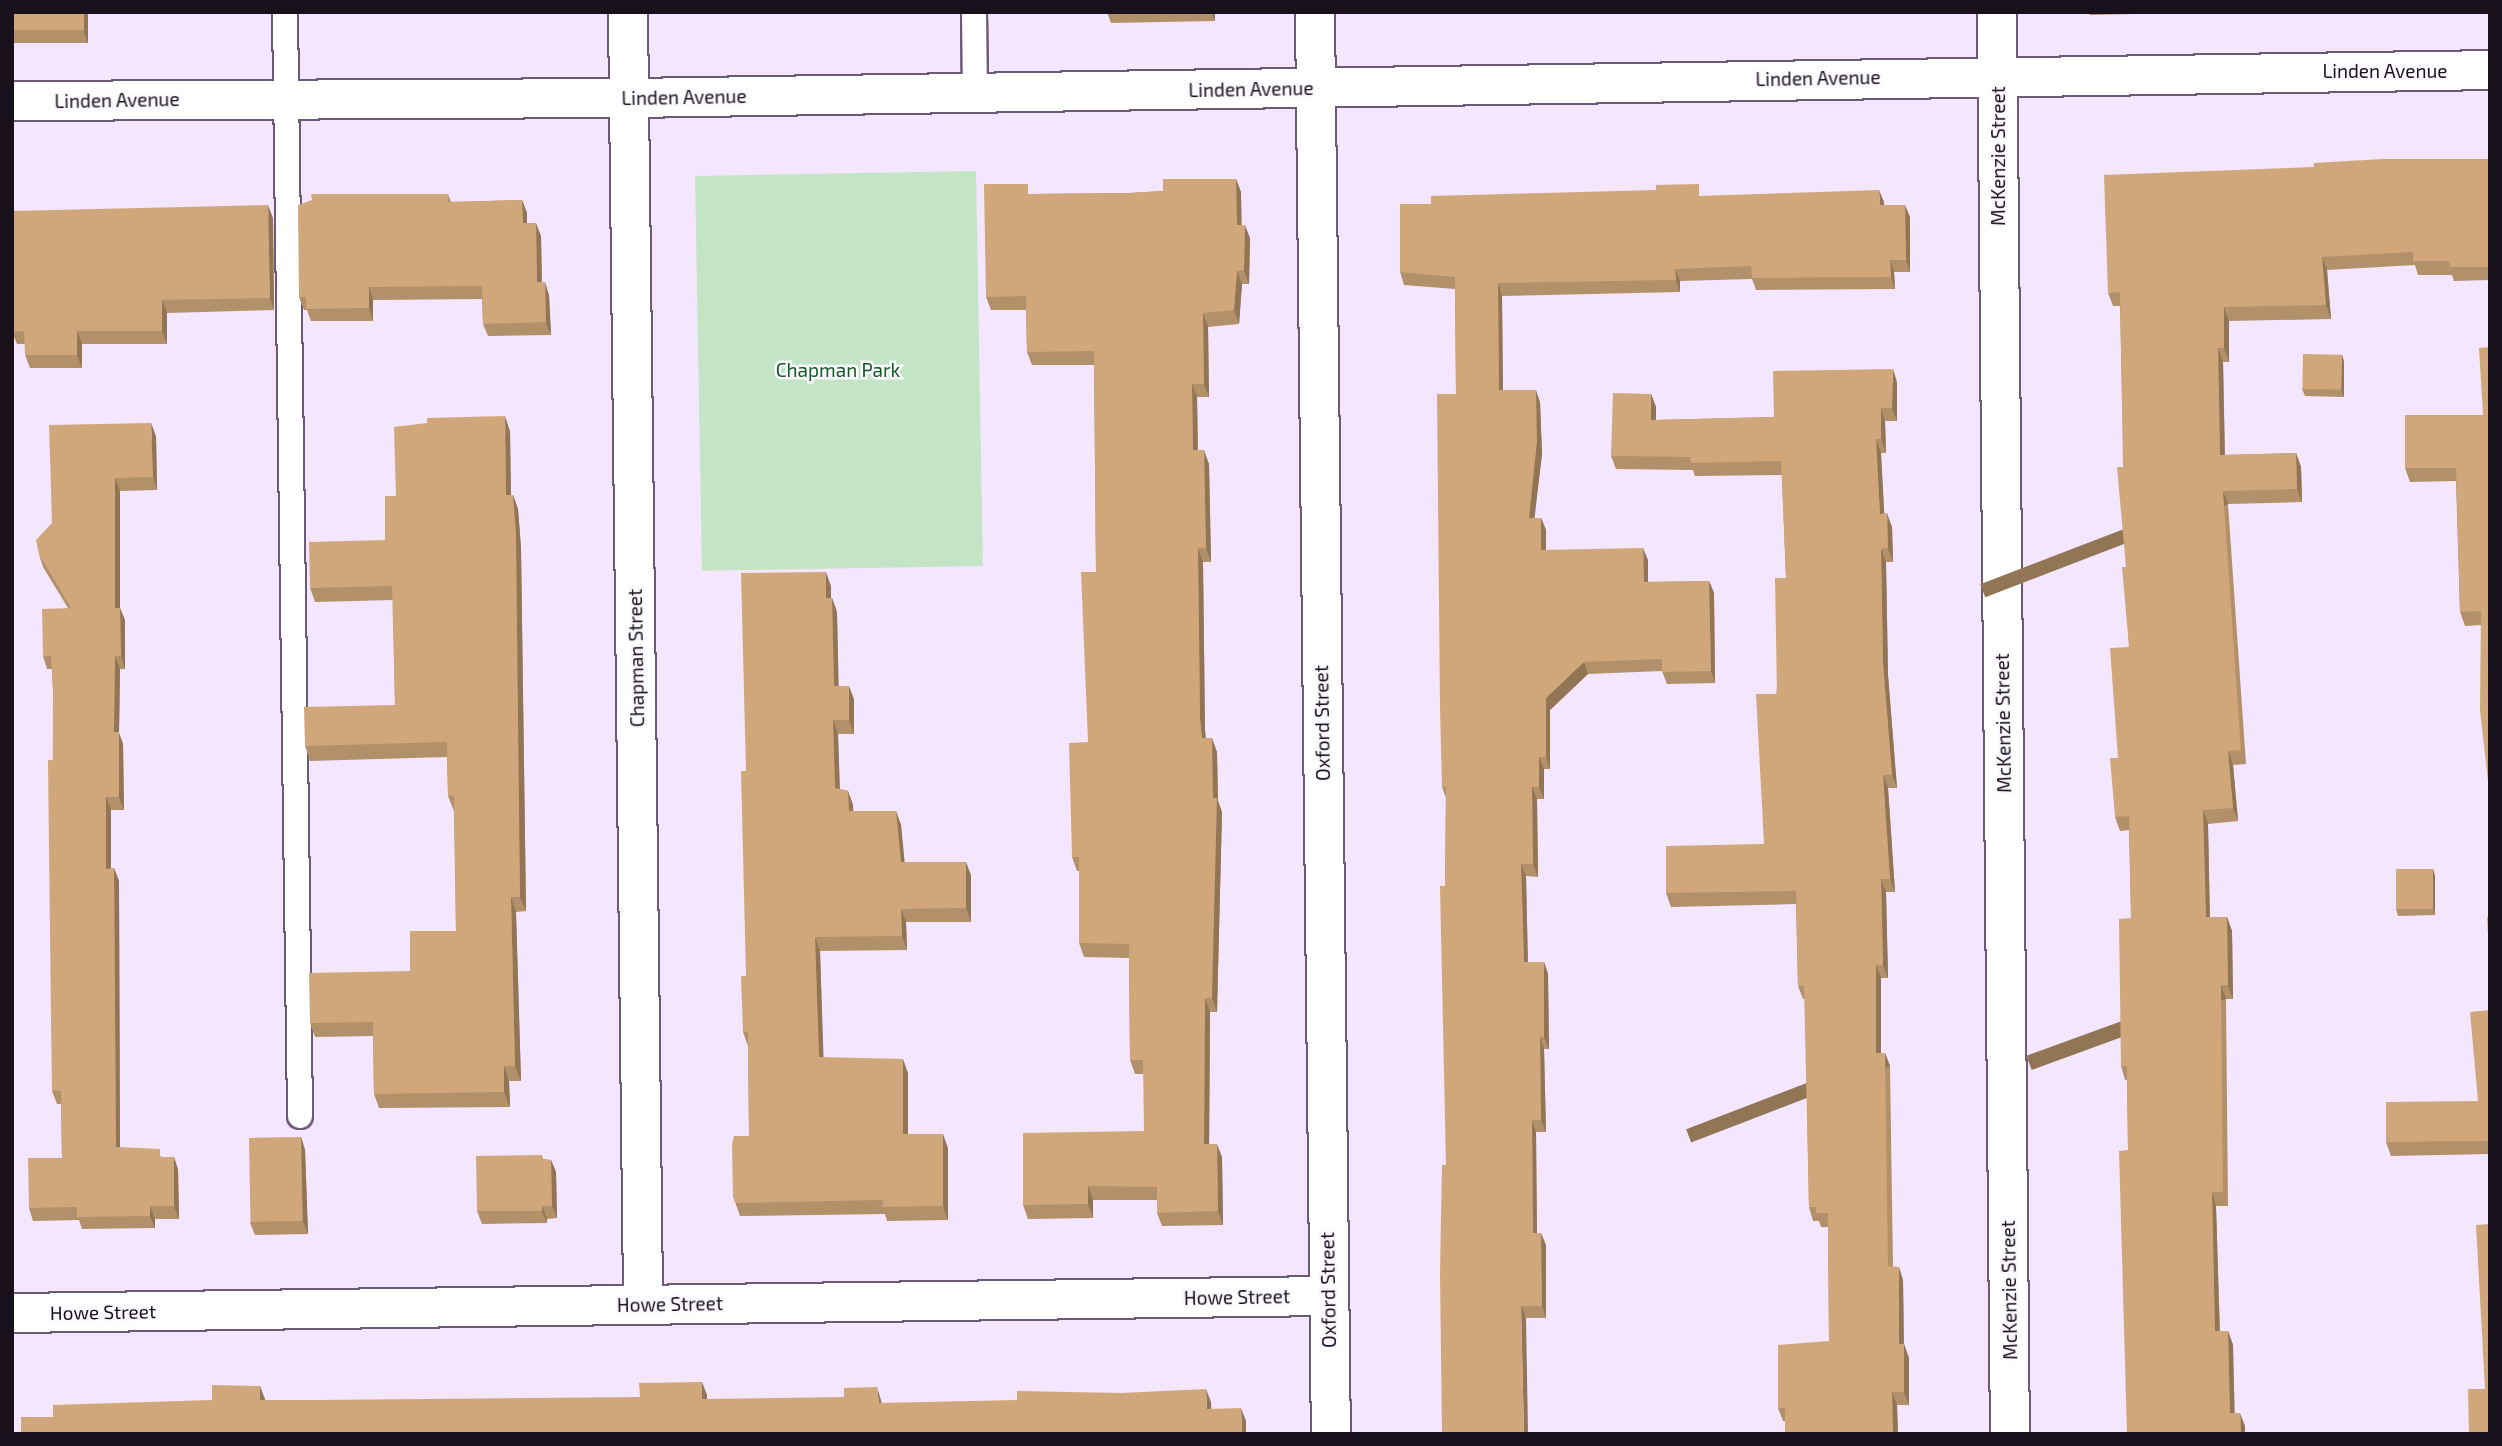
<!DOCTYPE html>
<style>
body{margin:0}
#map{position:relative;width:2502px;height:1446px;overflow:hidden;background:#f4e6ff;font-family:"Exo 2",sans-serif}
div>[style]{position:absolute}
.green>*{inset:0;background:#c3e5c6;transform-origin:0 0}
.roads{filter:drop-shadow(2px 0 #6b5b76) drop-shadow(-2px 0 #6b5b76) drop-shadow(0 2px #6b5b76) drop-shadow(0 -2px #6b5b76)}
.lane>*{height:24px;margin:-12px;padding:0 12px;transform-origin:12px;border-radius:12px;background:#fff}
.street>*{height:38px;margin:-19px;padding:0 19px;transform-origin:19px;border-radius:19px;background:#fff}
.wall>*{inset:0;background:#b29069;transform-origin:0 0}
.shaded-wall>*{inset:0;background:#917555;transform-origin:0 0}
.building>*{inset:0;background:#cfa77a;transform-origin:0 0}
span{translate:-50% -50%;white-space:nowrap;text-align:center;line-height:1.15;-webkit-text-stroke:5px #fbf8fe;paint-order:stroke}
.street-label{font-size:19px;color:#18111c}
.park-label{font-size:19px;color:#125825}
.frame{position:absolute;inset:0;border:14px solid #18111c;pointer-events:none}
</style>
<div id="map">
<div class="green">
<div style="left:976px;top:171px;width:395px;height:281px;rotate:89deg"></div>
</div>
<div class="roads">
<div class="lane">
<div style="left:285px;top:12px;width:1104px;rotate:89.22deg"></div>
<div style="left:974px;top:12px;width:80px;rotate:89.3deg"></div>
</div>
<div class="street">
<div style="left:628px;top:12px;width:1292px;rotate:89.33deg"></div>
<div style="left:1315px;top:12px;width:1422px;rotate:89.36deg"></div>
<div style="left:1997px;top:12px;width:1422px;rotate:89.48deg"></div>
<div style="left:12px;top:101px;width:618px;rotate:-0.28deg"></div>
<div style="left:630px;top:98px;width:1860px;rotate:-0.86deg"></div>
<div style="left:12px;top:1313px;width:1316px;rotate:-0.74deg"></div>
</div>
</div>
<div class="wall">
<div style="left:12px;top:12px;width:76px;height:31px"></div>
<div style="clip-path:polygon(1107px 12px,1215px 12px,1215px 21px,1111px 23px)"></div>
<div style="clip-path:polygon(2089px 12px,2180px 12px,2180px 13px,2090px 15px)"></div>
<div style="clip-path:polygon(2490px 159px,2490px 280px,2454px 281px,2452px 275px,2418px 275px,2415px 265px,2327px 270px,2331px 319px,2229px 321px,2229px 362px,2223px 362px,2225px 455px,2296px 453px,2301px 467px,2302px 502px,2228px 504px,2246px 764px,2233px 765px,2238px 821px,2208px 824px,2210px 917px,2227px 917px,2232px 931px,2233px 999px,2226px 999px,2228px 1206px,2216px 1206px,2220px 1331px,2228px 1331px,2233px 1345px,2234px 1413px,2245px 1426px,2245px 1434px,2127px 1434px,2128px 1150px,2127px 1080px,2125px 1080px,2121px 1066px,2131px 918px,2129px 830px,2120px 831px,2115px 817px,2118px 758px,2129px 647px,2126px 567px,2120px 306px,2113px 306px,2108px 293px)"></div>
<div style="clip-path:polygon(1236px 179px,1241px 192px,1241px 225px,1250px 238px,1249px 284px,1242px 284px,1239px 324px,1208px 327px,1209px 397px,1197px 397px,1198px 450px,1209px 464px,1211px 562px,1203px 562px,1205px 731px,1206px 738px,1217px 752px,1218px 801px,1222px 812px,1217px 1012px,1210px 1012px,1209px 1144px,1222px 1157px,1223px 1225px,1162px 1226px,1157px 1213px,1157px 1200px,1093px 1200px,1093px 1218px,1028px 1219px,1023px 1205px,1144px 1131px,1144px 1074px,1135px 1074px,1130px 1060px,1129px 958px,1084px 957px,1079px 943px,1079px 871px,1077px 871px,1072px 857px,1088px 742px,1096px 572px,1094px 365px,1032px 365px,1027px 352px,1026px 310px,991px 310px,986px 297px,1032px 194px,1129px 193px,1163px 191px)"></div>
<div style="clip-path:polygon(448px 194px,451px 202px,522px 200px,527px 213px,527px 223px,541px 236px,542px 282px,549px 295px,551px 335px,488px 336px,483px 324px,482px 299px,373px 300px,373px 321px,311px 321px,307px 310px,304px 310px,299px 297px)"></div>
<div style="clip-path:polygon(1703px 196px,1884px 202px,1884px 205px,1910px 217px,1910px 272px,1894px 272px,1895px 289px,1756px 290px,1752px 279px,1680px 281px,1680px 292px,1502px 296px,1503px 390px,1540px 402px,1542px 454px,1534px 518px,1541px 518px,1546px 530px,1546px 550px,1648px 560px,1648px 582px,1709px 581px,1714px 593px,1715px 683px,1667px 684px,1662px 671px,1588px 674px,1550px 710px,1550px 769px,1544px 769px,1544px 799px,1537px 799px,1538px 877px,1526px 876px,1528px 962px,1544px 962px,1548px 974px,1549px 1049px,1544px 1049px,1546px 1132px,1536px 1132px,1537px 1233px,1546px 1245px,1546px 1318px,1526px 1318px,1446px 1165px,1445px 886px,1446px 798px,1442px 787px,1456px 394px,1455px 289px,1404px 285px,1400px 272px,1431px 204px)"></div>
<div style="clip-path:polygon(12px 211px,273px 218px,274px 310px,167px 313px,167px 344px,82px 344px,82px 368px,30px 368px,25px 355px,25px 344px,17px 344px,12px 332px)"></div>
<div style="clip-path:polygon(2490px 347px,2481px 625px,2465px 626px,2460px 612px,2456px 481px,2410px 482px,2405px 468px,2483px 415px)"></div>
<div style="clip-path:polygon(2342px 355px,2344px 362px,2344px 397px,2305px 396px,2302px 389px)"></div>
<div style="clip-path:polygon(1897px 382px,1897px 421px,1885px 421px,1886px 453px,1881px 453px,1884px 513px,1892px 527px,1893px 562px,1886px 562px,1888px 675px,1897px 788px,1888px 788px,1895px 892px,1886px 892px,1888px 978px,1881px 978px,1881px 1053px,1885px 1053px,1890px 1066px,1893px 1267px,1903px 1280px,1904px 1344px,1909px 1358px,1909px 1405px,1897px 1405px,1898px 1434px,1785px 1434px,1785px 1421px,1783px 1421px,1778px 1408px,1829px 1341px,1828px 1227px,1821px 1227px,1819px 1221px,1813px 1221px,1809px 1207px,1805px 999px,1803px 999px,1798px 986px,1796px 904px,1671px 907px,1666px 893px,1764px 844px,1786px 578px,1782px 475px,1695px 476px,1693px 470px,1616px 469px,1611px 456px,1651px 394px,1656px 407px,1656px 420px,1774px 417px)"></div>
<div style="clip-path:polygon(510px 431px,511px 495px,513px 495px,518px 509px,521px 548px,526px 911px,516px 912px,521px 1081px,509px 1081px,510px 1107px,379px 1108px,374px 1094px,373px 1036px,315px 1037px,310px 1023px,410px 971px,456px 931px,454px 811px,448px 796px,447px 757px,310px 761px,305px 746px,395px 705px,393px 600px,315px 602px,310px 588px,385px 540px,396px 496px)"></div>
<div style="clip-path:polygon(156px 436px,157px 490px,120px 491px,120px 608px,125px 620px,125px 669px,120px 669px,119px 733px,123px 744px,124px 810px,111px 810px,111px 869px,114px 868px,119px 881px,120px 1147px,163px 1157px,178px 1169px,179px 1219px,155px 1219px,155px 1228px,82px 1229px,79px 1220px,33px 1221px,29px 1208px,62px 1158px,61px 1104px,57px 1104px,52px 1091px,53px 690px,52px 669px,47px 669px,43px 656px,68px 608px,43px 567px,39px 554px)"></div>
<div style="clip-path:polygon(831px 586px,831px 598px,832px 598px,837px 612px,838px 686px,854px 699px,854px 734px,838px 734px,840px 789px,848px 791px,853px 805px,853px 811px,896px 811px,901px 825px,904px 862px,971px 875px,971px 922px,906px 922px,907px 950px,820px 951px,823px 1057px,908px 1073px,908px 1134px,948px 1148px,948px 1220px,887px 1221px,885px 1214px,740px 1216px,733px 1196px,749px 1136px,748px 1046px,743px 1032px,746px 976px,746px 771px)"></div>
<div style="clip-path:polygon(2433px 869px,2435px 876px,2435px 915px,2398px 916px,2396px 909px)"></div>
<div style="clip-path:polygon(2490px 1010px,2490px 1154px,2391px 1156px,2386px 1142px,2478px 1101px)"></div>
<div style="clip-path:polygon(301px 1137px,305px 1150px,308px 1234px,255px 1235px,250px 1223px)"></div>
<div style="clip-path:polygon(542px 1155px,543px 1159px,551px 1160px,556px 1172px,557px 1218px,547px 1219px,547px 1223px,482px 1224px,477px 1211px)"></div>
</div>
<div class="shaded-wall">
<div style="clip-path:polygon(84px 12px,88px 12px,88px 43px,83px 30px)"></div>
<div style="clip-path:polygon(1211px 12px,1215px 12px,1215px 21px)"></div>
<div style="clip-path:polygon(1236px 179px,1241px 192px,1242px 238px,1237px 225px)"></div>
<div style="clip-path:polygon(1879px 190px,1884px 202px,1884px 218px,1880px 205px)"></div>
<div style="clip-path:polygon(522px 200px,527px 213px,527px 236px,523px 223px)"></div>
<div style="clip-path:polygon(268px 205px,273px 218px,274px 310px,270px 298px)"></div>
<div style="clip-path:polygon(1905px 205px,1910px 217px,1910px 272px,1906px 260px)"></div>
<div style="clip-path:polygon(536px 223px,541px 236px,542px 295px,537px 282px)"></div>
<div style="clip-path:polygon(1245px 225px,1250px 238px,1249px 284px,1244px 270px)"></div>
<div style="clip-path:polygon(2322px 257px,2327px 270px,2331px 319px,2326px 305px)"></div>
<div style="clip-path:polygon(1890px 260px,1894px 272px,1895px 289px,1891px 277px)"></div>
<div style="clip-path:polygon(1675px 269px,1680px 281px,1680px 292px,1676px 280px)"></div>
<div style="clip-path:polygon(1237px 271px,1242px 284px,1239px 324px,1234px 310px)"></div>
<div style="clip-path:polygon(545px 282px,549px 295px,551px 335px,546px 322px)"></div>
<div style="clip-path:polygon(1498px 283px,1502px 296px,1503px 402px,1499px 390px)"></div>
<div style="clip-path:polygon(369px 287px,373px 300px,373px 321px,369px 308px)"></div>
<div style="clip-path:polygon(162px 300px,167px 313px,167px 344px,162px 331px)"></div>
<div style="clip-path:polygon(2224px 307px,2229px 321px,2229px 362px,2224px 348px)"></div>
<div style="clip-path:polygon(1203px 313px,1208px 327px,1209px 397px,1204px 384px)"></div>
<div style="clip-path:polygon(77px 331px,82px 344px,82px 368px,77px 355px)"></div>
<div style="clip-path:polygon(2218px 348px,2223px 362px,2225px 469px,2220px 455px)"></div>
<div style="clip-path:polygon(2342px 355px,2344px 362px,2344px 397px,2341px 390px)"></div>
<div style="clip-path:polygon(1893px 369px,1897px 382px,1897px 421px,1892px 408px)"></div>
<div style="clip-path:polygon(1192px 384px,1197px 397px,1198px 463px,1193px 450px)"></div>
<div style="clip-path:polygon(1536px 390px,1540px 402px,1542px 454px,1533px 531px,1529px 518px)"></div>
<div style="clip-path:polygon(1651px 394px,1656px 407px,1656px 433px,1651px 420px)"></div>
<div style="clip-path:polygon(1881px 408px,1885px 421px,1886px 453px,1881px 439px)"></div>
<div style="clip-path:polygon(505px 416px,510px 431px,511px 510px,506px 495px)"></div>
<div style="clip-path:polygon(151px 423px,156px 436px,157px 490px,153px 477px)"></div>
<div style="clip-path:polygon(1876px 439px,1881px 453px,1885px 527px,1880px 514px)"></div>
<div style="clip-path:polygon(1204px 450px,1209px 464px,1211px 562px,1206px 548px)"></div>
<div style="clip-path:polygon(2296px 453px,2301px 467px,2302px 502px,2297px 489px)"></div>
<div style="clip-path:polygon(115px 478px,120px 491px,120px 621px,115px 608px)"></div>
<div style="left:2223px;top:491px;width:14px;height:260px;rotate:69deg"></div>
<div style="clip-path:polygon(513px 495px,518px 509px,521px 548px,526px 911px,520px 897px)"></div>
<div style="clip-path:polygon(1887px 513px,1892px 527px,1893px 562px,1888px 548px)"></div>
<div style="clip-path:polygon(1541px 518px,1546px 530px,1546px 562px,1541px 550px)"></div>
<div style="clip-path:polygon(1198px 548px,1203px 562px,1205px 731px,1207px 752px,1202px 738px,1200px 718px)"></div>
<div style="clip-path:polygon(1643px 548px,1648px 560px,1648px 594px,1644px 582px)"></div>
<div style="clip-path:polygon(1881px 549px,1886px 562px,1888px 675px,1897px 788px,1892px 775px,1883px 662px)"></div>
<div style="clip-path:polygon(826px 572px,831px 586px,831px 611px,826px 598px)"></div>
<div style="clip-path:polygon(1709px 581px,1714px 593px,1715px 683px,1711px 671px)"></div>
<div style="clip-path:polygon(832px 598px,837px 612px,839px 700px,834px 686px)"></div>
<div style="clip-path:polygon(120px 608px,125px 620px,125px 669px,121px 656px)"></div>
<div style="clip-path:polygon(115px 656px,120px 669px,119px 733px,123px 744px,124px 810px,119px 797px,114px 732px)"></div>
<div style="clip-path:polygon(1584px 662px,1588px 674px,1550px 710px,1550px 769px,1546px 757px,1546px 698px)"></div>
<div style="clip-path:polygon(849px 686px,854px 699px,854px 734px,849px 720px)"></div>
<div style="clip-path:polygon(833px 720px,838px 734px,840px 802px,835px 788px)"></div>
<div style="clip-path:polygon(1212px 738px,1217px 752px,1218px 801px,1222px 812px,1217px 1012px,1212px 998px)"></div>
<div style="clip-path:polygon(2228px 751px,2233px 765px,2238px 821px,2233px 808px)"></div>
<div style="clip-path:polygon(1539px 757px,1544px 769px,1544px 799px,1539px 787px)"></div>
<div style="clip-path:polygon(1883px 775px,1888px 788px,1895px 892px,1890px 879px)"></div>
<div style="clip-path:polygon(1532px 787px,1537px 799px,1538px 877px,1533px 864px)"></div>
<div style="clip-path:polygon(848px 791px,853px 805px,854px 825px,849px 811px)"></div>
<div style="clip-path:polygon(106px 797px,111px 810px,111px 881px,106px 869px)"></div>
<div style="clip-path:polygon(2203px 810px,2208px 824px,2210px 931px,2206px 917px)"></div>
<div style="clip-path:polygon(896px 811px,901px 825px,906px 876px,901px 862px)"></div>
<div style="clip-path:polygon(966px 862px,971px 875px,971px 922px,966px 908px)"></div>
<div style="clip-path:polygon(1521px 864px,1526px 876px,1528px 974px,1524px 962px)"></div>
<div style="clip-path:polygon(114px 868px,119px 881px,120px 1160px,116px 1147px)"></div>
<div style="clip-path:polygon(2433px 869px,2435px 876px,2435px 915px,2433px 909px)"></div>
<div style="clip-path:polygon(1881px 879px,1886px 892px,1888px 978px,1883px 965px)"></div>
<div style="clip-path:polygon(511px 897px,516px 912px,521px 1081px,515px 1066px)"></div>
<div style="clip-path:polygon(901px 909px,906px 922px,907px 950px,902px 936px)"></div>
<div style="clip-path:polygon(2227px 917px,2232px 931px,2233px 999px,2228px 985px)"></div>
<div style="clip-path:polygon(815px 937px,820px 951px,824px 1071px,819px 1057px)"></div>
<div style="clip-path:polygon(1544px 962px,1548px 974px,1549px 1049px,1544px 1037px)"></div>
<div style="clip-path:polygon(1876px 965px,1881px 978px,1881px 1066px,1876px 1053px)"></div>
<div style="left:2221px;top:985px;width:15px;height:207px;rotate:70deg"></div>
<div style="clip-path:polygon(1205px 998px,1210px 1012px,1209px 1158px,1204px 1144px)"></div>
<div style="clip-path:polygon(1540px 1037px,1544px 1049px,1546px 1132px,1541px 1120px)"></div>
<div style="left:1885px;top:1053px;width:14px;height:213px;rotate:69deg"></div>
<div style="clip-path:polygon(903px 1059px,908px 1073px,908px 1148px,903px 1134px)"></div>
<div style="clip-path:polygon(504px 1066px,509px 1081px,510px 1107px,504px 1092px)"></div>
<div style="clip-path:polygon(1532px 1120px,1536px 1132px,1537px 1245px,1533px 1233px)"></div>
<div style="clip-path:polygon(943px 1134px,948px 1148px,948px 1220px,943px 1206px)"></div>
<div style="clip-path:polygon(301px 1137px,305px 1150px,308px 1234px,303px 1221px)"></div>
<div style="clip-path:polygon(1217px 1144px,1222px 1157px,1223px 1225px,1218px 1211px)"></div>
<div style="clip-path:polygon(174px 1157px,178px 1169px,179px 1219px,174px 1206px)"></div>
<div style="clip-path:polygon(551px 1160px,556px 1172px,557px 1218px,552px 1206px)"></div>
<div style="clip-path:polygon(1088px 1186px,1093px 1200px,1093px 1218px,1088px 1204px)"></div>
<div style="clip-path:polygon(2212px 1192px,2216px 1206px,2220px 1345px,2215px 1331px)"></div>
<div style="clip-path:polygon(150px 1206px,155px 1219px,155px 1228px,150px 1216px)"></div>
<div style="clip-path:polygon(542px 1206px,547px 1219px,547px 1223px,542px 1211px)"></div>
<div style="clip-path:polygon(1541px 1233px,1546px 1245px,1546px 1318px,1542px 1306px)"></div>
<div style="clip-path:polygon(1899px 1267px,1903px 1280px,1904px 1358px,1899px 1344px)"></div>
<div style="clip-path:polygon(1521px 1306px,1526px 1318px,1528px 1434px,1524px 1434px)"></div>
<div style="clip-path:polygon(2228px 1331px,2233px 1345px,2235px 1426px,2230px 1413px)"></div>
<div style="clip-path:polygon(1904px 1344px,1909px 1358px,1909px 1405px,1904px 1392px)"></div>
<div style="clip-path:polygon(702px 1382px,707px 1395px,707px 1413px,702px 1399px)"></div>
<div style="clip-path:polygon(260px 1386px,265px 1399px,265px 1413px,260px 1400px)"></div>
<div style="clip-path:polygon(877px 1387px,881px 1400px,884px 1416px,879px 1403px)"></div>
<div style="clip-path:polygon(1206px 1389px,1211px 1402px,1212px 1422px,1207px 1409px)"></div>
<div style="clip-path:polygon(1892px 1392px,1897px 1405px,1898px 1434px,1893px 1434px)"></div>
<div style="clip-path:polygon(1241px 1408px,1246px 1421px,1246px 1434px,1242px 1434px)"></div>
<div style="clip-path:polygon(2240px 1413px,2245px 1426px,2245px 1434px,2241px 1434px)"></div>
</div>
<div class="building">
<div style="left:12px;top:12px;width:72px;height:18px"></div>
<div style="clip-path:polygon(2383px 159px,2490px 159px,2490px 267px,2450px 267px,2449px 261px,2413px 261px,2413px 252px,2322px 257px,2326px 305px,2224px 307px,2224px 348px,2218px 348px,2220px 455px,2296px 453px,2297px 489px,2223px 491px,2241px 750px,2228px 751px,2233px 808px,2203px 810px,2206px 917px,2227px 917px,2228px 985px,2221px 985px,2223px 1192px,2212px 1192px,2215px 1331px,2228px 1331px,2230px 1413px,2240px 1413px,2241px 1434px,2127px 1434px,2119px 1151px,2128px 1150px,2127px 1066px,2121px 1066px,2119px 919px,2131px 918px,2129px 816px,2115px 817px,2110px 758px,2118px 758px,2110px 648px,2129px 647px,2122px 567px,2126px 567px,2117px 467px,2123px 467px,2120px 292px,2108px 293px,2104px 175px,2314px 167px,2314px 163px)"></div>
<div style="clip-path:polygon(1163px 179px,1236px 179px,1237px 225px,1245px 225px,1244px 270px,1237px 271px,1234px 310px,1203px 313px,1204px 384px,1192px 384px,1193px 450px,1204px 450px,1206px 548px,1198px 548px,1200px 718px,1202px 738px,1212px 738px,1213px 798px,1217px 798px,1212px 998px,1205px 998px,1204px 1144px,1217px 1144px,1218px 1211px,1157px 1213px,1157px 1187px,1088px 1186px,1088px 1204px,1023px 1205px,1023px 1133px,1144px 1131px,1143px 1060px,1130px 1060px,1129px 944px,1079px 943px,1079px 857px,1072px 857px,1069px 743px,1088px 742px,1081px 572px,1096px 572px,1094px 351px,1027px 352px,1026px 296px,986px 297px,984px 184px,1028px 184px,1028px 194px,1129px 193px,1163px 191px)"></div>
<div style="clip-path:polygon(1699px 184px,1699px 196px,1879px 190px,1880px 205px,1905px 205px,1906px 260px,1890px 260px,1891px 277px,1752px 278px,1751px 266px,1675px 269px,1676px 280px,1498px 283px,1499px 390px,1536px 390px,1537px 442px,1529px 518px,1541px 518px,1541px 550px,1643px 548px,1644px 582px,1709px 581px,1711px 671px,1662px 672px,1662px 659px,1584px 662px,1546px 698px,1546px 757px,1539px 757px,1539px 787px,1532px 787px,1533px 864px,1521px 864px,1524px 962px,1544px 962px,1544px 1037px,1540px 1037px,1541px 1120px,1532px 1120px,1533px 1233px,1541px 1233px,1542px 1306px,1521px 1306px,1524px 1434px,1442px 1434px,1440px 1274px,1442px 1165px,1446px 1165px,1440px 886px,1445px 886px,1446px 787px,1442px 787px,1440px 707px,1437px 394px,1456px 394px,1455px 277px,1400px 272px,1400px 204px,1431px 204px,1431px 196px,1656px 190px,1656px 185px)"></div>
<div style="clip-path:polygon(311px 194px,448px 194px,448px 202px,522px 200px,523px 223px,536px 223px,537px 282px,545px 282px,546px 322px,483px 324px,482px 286px,369px 287px,369px 308px,306px 309px,306px 297px,299px 297px,298px 205px,312px 200px)"></div>
<div style="clip-path:polygon(268px 205px,270px 298px,162px 300px,162px 331px,77px 331px,77px 355px,25px 355px,24px 331px,12px 332px,12px 211px)"></div>
<div style="clip-path:polygon(2490px 347px,2490px 799px,2480px 710px,2481px 611px,2460px 612px,2456px 468px,2405px 468px,2405px 415px,2483px 415px,2479px 348px)"></div>
<div style="left:2303px;top:354px;width:39px;height:35px;rotate:1deg"></div>
<div style="clip-path:polygon(1893px 369px,1892px 408px,1881px 408px,1881px 439px,1876px 439px,1880px 514px,1887px 513px,1888px 548px,1881px 549px,1883px 662px,1892px 775px,1883px 775px,1890px 879px,1881px 879px,1883px 965px,1876px 965px,1876px 1053px,1885px 1053px,1888px 1266px,1899px 1267px,1899px 1344px,1904px 1344px,1904px 1392px,1892px 1392px,1893px 1434px,1785px 1434px,1785px 1408px,1778px 1408px,1778px 1345px,1829px 1341px,1828px 1213px,1816px 1213px,1816px 1207px,1809px 1207px,1804px 986px,1798px 986px,1796px 891px,1666px 893px,1666px 846px,1764px 844px,1756px 694px,1777px 694px,1775px 578px,1786px 578px,1781px 461px,1691px 463px,1690px 457px,1611px 456px,1613px 393px,1651px 394px,1651px 420px,1774px 417px,1773px 371px)"></div>
<div style="clip-path:polygon(505px 416px,506px 495px,513px 495px,516px 533px,520px 897px,511px 897px,515px 1066px,504px 1066px,504px 1092px,374px 1094px,373px 1022px,310px 1023px,309px 973px,410px 971px,410px 931px,456px 931px,454px 796px,448px 796px,447px 742px,305px 746px,304px 707px,395px 705px,392px 586px,310px 588px,309px 542px,385px 540px,385px 496px,396px 496px,394px 427px,427px 423px,427px 418px)"></div>
<div style="clip-path:polygon(151px 423px,153px 477px,115px 478px,115px 608px,120px 608px,121px 656px,115px 656px,114px 732px,119px 732px,119px 797px,106px 797px,106px 869px,114px 868px,116px 1147px,160px 1149px,160px 1157px,174px 1157px,174px 1206px,150px 1206px,150px 1216px,77px 1217px,77px 1207px,29px 1208px,28px 1158px,62px 1158px,61px 1091px,52px 1091px,51px 1020px,48px 760px,53px 760px,53px 690px,51px 656px,43px 656px,42px 609px,71px 608px,39px 554px,36px 540px,52px 523px,49px 425px)"></div>
<div style="clip-path:polygon(826px 572px,826px 598px,832px 598px,834px 686px,849px 686px,849px 720px,833px 720px,835px 788px,848px 791px,849px 811px,896px 811px,901px 862px,966px 862px,966px 908px,901px 909px,902px 936px,815px 937px,819px 1057px,903px 1059px,903px 1134px,943px 1134px,943px 1206px,882px 1207px,883px 1200px,735px 1203px,733px 1196px,732px 1144px,734px 1136px,749px 1136px,748px 1032px,743px 1032px,741px 976px,746px 976px,741px 771px,746px 771px,741px 573px)"></div>
<div style="left:2433px;top:869px;width:40px;height:37px;rotate:90deg"></div>
<div style="clip-path:polygon(2487px 917px,2490px 917px,2490px 969px)"></div>
<div style="clip-path:polygon(2490px 1010px,2490px 1141px,2386px 1142px,2386px 1102px,2478px 1101px,2470px 1012px)"></div>
<div style="left:301px;top:1137px;width:84px;height:52px;rotate:89deg"></div>
<div style="clip-path:polygon(542px 1155px,542px 1159px,551px 1160px,552px 1206px,542px 1206px,542px 1211px,477px 1211px,476px 1156px)"></div>
<div style="clip-path:polygon(2490px 1224px,2490px 1434px,2469px 1434px,2468px 1389px,2485px 1389px,2476px 1225px)"></div>
<div style="clip-path:polygon(702px 1382px,702px 1399px,844px 1397px,844px 1388px,877px 1387px,879px 1403px,1017px 1400px,1017px 1391px,1121px 1393px,1206px 1389px,1207px 1409px,1241px 1408px,1242px 1434px,21px 1434px,21px 1417px,53px 1417px,53px 1405px,212px 1400px,212px 1385px,260px 1386px,260px 1400px,317px 1400px,640px 1397px,639px 1383px)"></div>
</div>
<div class="street-label">
<span style="left:2385px;top:71px">Linden Avenue</span>
<span style="left:1818px;top:78px;rotate:-1deg">Linden Avenue</span>
<span style="left:1251px;top:89px;rotate:-1deg">Linden Avenue</span>
<span style="left:684px;top:97px;rotate:-1deg">Linden Avenue</span>
<span style="left:117px;top:100px;rotate:-1deg">Linden Avenue</span>
<span style="left:1998px;top:156px;rotate:-90deg">McKenzie Street</span>
<span style="left:636px;top:658px;rotate:-91deg">Chapman Street</span>
<span style="left:1322px;top:723px;rotate:-91deg">Oxford Street</span>
<span style="left:2003px;top:723px;rotate:-91deg">McKenzie Street</span>
<span style="left:1328px;top:1290px;rotate:-91deg">Oxford Street</span>
<span style="left:2009px;top:1290px;rotate:-91deg">McKenzie Street</span>
<span style="left:1237px;top:1297px;rotate:-1deg">Howe Street</span>
<span style="left:670px;top:1304px;rotate:-1deg">Howe Street</span>
<span style="left:103px;top:1312px;rotate:-1deg">Howe Street</span>
</div>
<div class="park-label">
<span style="left:838px;top:370px">Chapman Park</span>
</div>
<div class="frame"></div>
</div>
